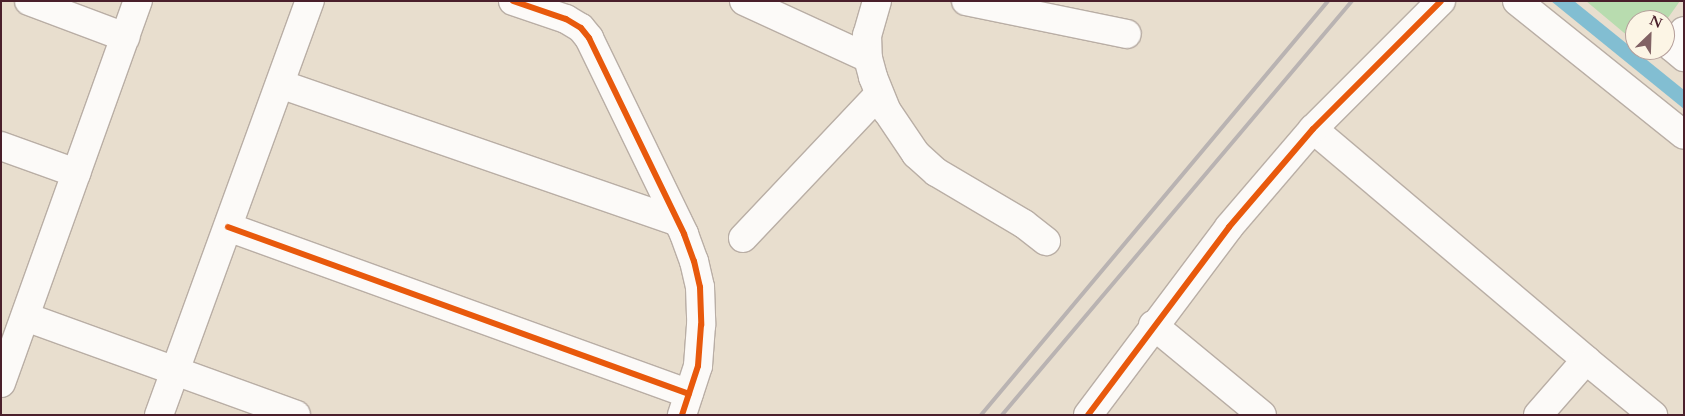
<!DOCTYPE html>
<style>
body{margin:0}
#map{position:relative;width:1685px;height:416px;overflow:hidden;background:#e8dece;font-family:Cardo,serif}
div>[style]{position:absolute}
.green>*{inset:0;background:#b8dcaf}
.water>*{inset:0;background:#82bed2}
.roads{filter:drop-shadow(1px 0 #b9aea5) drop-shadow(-1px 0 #b9aea5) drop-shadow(0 1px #b9aea5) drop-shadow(0 -1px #b9aea5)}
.minor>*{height:28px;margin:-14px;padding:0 14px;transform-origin:14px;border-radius:14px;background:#fcfaf8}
.rail>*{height:4px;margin:-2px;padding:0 2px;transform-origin:2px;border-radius:2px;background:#b9b3b2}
.cycleway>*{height:6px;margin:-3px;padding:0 3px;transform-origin:3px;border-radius:3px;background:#e8590c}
span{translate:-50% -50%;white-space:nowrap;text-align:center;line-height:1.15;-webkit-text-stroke:4px #fcf5e5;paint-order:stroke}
.frame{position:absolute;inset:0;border:2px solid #4a1f2b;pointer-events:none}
.north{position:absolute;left:1625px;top:10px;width:50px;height:50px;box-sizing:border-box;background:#fcf5e5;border:1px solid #b59f9b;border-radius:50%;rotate:24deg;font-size:14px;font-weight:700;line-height:20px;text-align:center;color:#4a1f2b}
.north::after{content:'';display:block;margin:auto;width:18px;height:22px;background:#816264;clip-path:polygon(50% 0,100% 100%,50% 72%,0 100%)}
</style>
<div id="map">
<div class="green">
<div style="clip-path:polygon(1586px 1px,1680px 1px,1665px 22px,1665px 20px,1635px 20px,1635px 42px)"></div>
</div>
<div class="water">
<div style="clip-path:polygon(1551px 1px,1574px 1px,1684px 90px,1684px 109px)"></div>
</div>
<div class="roads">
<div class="minor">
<div style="left:29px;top:1px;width:103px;rotate:20.6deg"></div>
<div style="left:513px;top:1px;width:56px;rotate:18.8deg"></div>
<div style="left:566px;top:19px;width:17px;rotate:31deg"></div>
<div style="left:581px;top:28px;width:13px;rotate:51deg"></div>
<div style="left:589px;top:38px;width:218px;rotate:64.1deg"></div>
<div style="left:684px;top:234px;width:29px;rotate:70deg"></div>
<div style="left:694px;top:261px;width:27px;rotate:77deg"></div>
<div style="left:700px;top:287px;width:38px;rotate:88deg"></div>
<div style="left:701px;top:325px;width:41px;rotate:94.2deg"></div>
<div style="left:698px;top:366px;width:52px;rotate:108.1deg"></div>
<div style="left:744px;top:1px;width:136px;rotate:24.7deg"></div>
<div style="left:877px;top:1px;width:35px;rotate:106deg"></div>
<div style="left:867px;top:35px;width:23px;rotate:88deg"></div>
<div style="left:868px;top:58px;width:20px;rotate:75deg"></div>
<div style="left:873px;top:77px;width:37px;rotate:68deg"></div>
<div style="left:887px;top:111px;width:52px;rotate:56deg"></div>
<div style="left:916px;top:154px;width:27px;rotate:42deg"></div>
<div style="left:936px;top:172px;width:102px;rotate:30.6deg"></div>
<div style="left:1024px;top:224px;width:28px;rotate:38deg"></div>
<div style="left:966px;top:1px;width:164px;rotate:11.6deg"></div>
<div style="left:1517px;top:1px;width:214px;rotate:38.7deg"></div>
<div style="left:1684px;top:31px;width:20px;rotate:127deg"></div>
<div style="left:1672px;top:47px;width:16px;rotate:40deg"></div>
<div style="left:280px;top:84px;width:421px;rotate:19.1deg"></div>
<div style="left:1313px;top:129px;width:358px;rotate:40.2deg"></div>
<div style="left:1586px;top:360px;width:87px;rotate:39.4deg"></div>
<div style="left:1px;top:146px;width:80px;rotate:19.8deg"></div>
<div style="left:228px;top:227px;width:490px;rotate:19.9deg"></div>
<div style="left:743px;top:238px;width:198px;rotate:-46.6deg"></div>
<div style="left:26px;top:317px;width:287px;rotate:19.9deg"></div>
<div style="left:1153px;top:325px;width:141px;rotate:39.5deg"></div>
<div style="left:1px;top:383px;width:406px;rotate:-70.3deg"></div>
<div style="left:159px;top:415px;width:441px;rotate:-70deg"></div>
<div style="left:1088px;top:415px;width:235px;rotate:-53.1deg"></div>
<div style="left:1229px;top:227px;width:129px;rotate:-49.4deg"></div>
<div style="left:1313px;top:129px;width:181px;rotate:-45deg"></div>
<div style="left:1538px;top:415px;width:73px;rotate:-48.9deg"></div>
</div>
</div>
<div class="rail">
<div style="left:981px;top:415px;width:540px;rotate:-50.03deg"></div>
<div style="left:1002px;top:415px;width:542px;rotate:-49.79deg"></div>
</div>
<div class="cycleway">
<div style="left:513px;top:1px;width:56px;rotate:18.8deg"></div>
<div style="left:566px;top:19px;width:17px;rotate:31deg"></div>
<div style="left:581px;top:28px;width:13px;rotate:51deg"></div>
<div style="left:589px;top:38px;width:218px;rotate:64.1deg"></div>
<div style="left:684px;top:234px;width:29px;rotate:70deg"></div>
<div style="left:694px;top:261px;width:27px;rotate:77deg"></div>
<div style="left:700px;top:287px;width:38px;rotate:88deg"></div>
<div style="left:701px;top:325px;width:41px;rotate:94.2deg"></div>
<div style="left:698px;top:366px;width:52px;rotate:108.1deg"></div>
<div style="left:228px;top:227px;width:490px;rotate:19.9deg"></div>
<div style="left:1088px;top:415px;width:235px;rotate:-53.1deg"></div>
<div style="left:1229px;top:227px;width:129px;rotate:-49.4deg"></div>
<div style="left:1313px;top:129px;width:181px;rotate:-45deg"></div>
</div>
<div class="frame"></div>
<div class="north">N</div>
</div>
